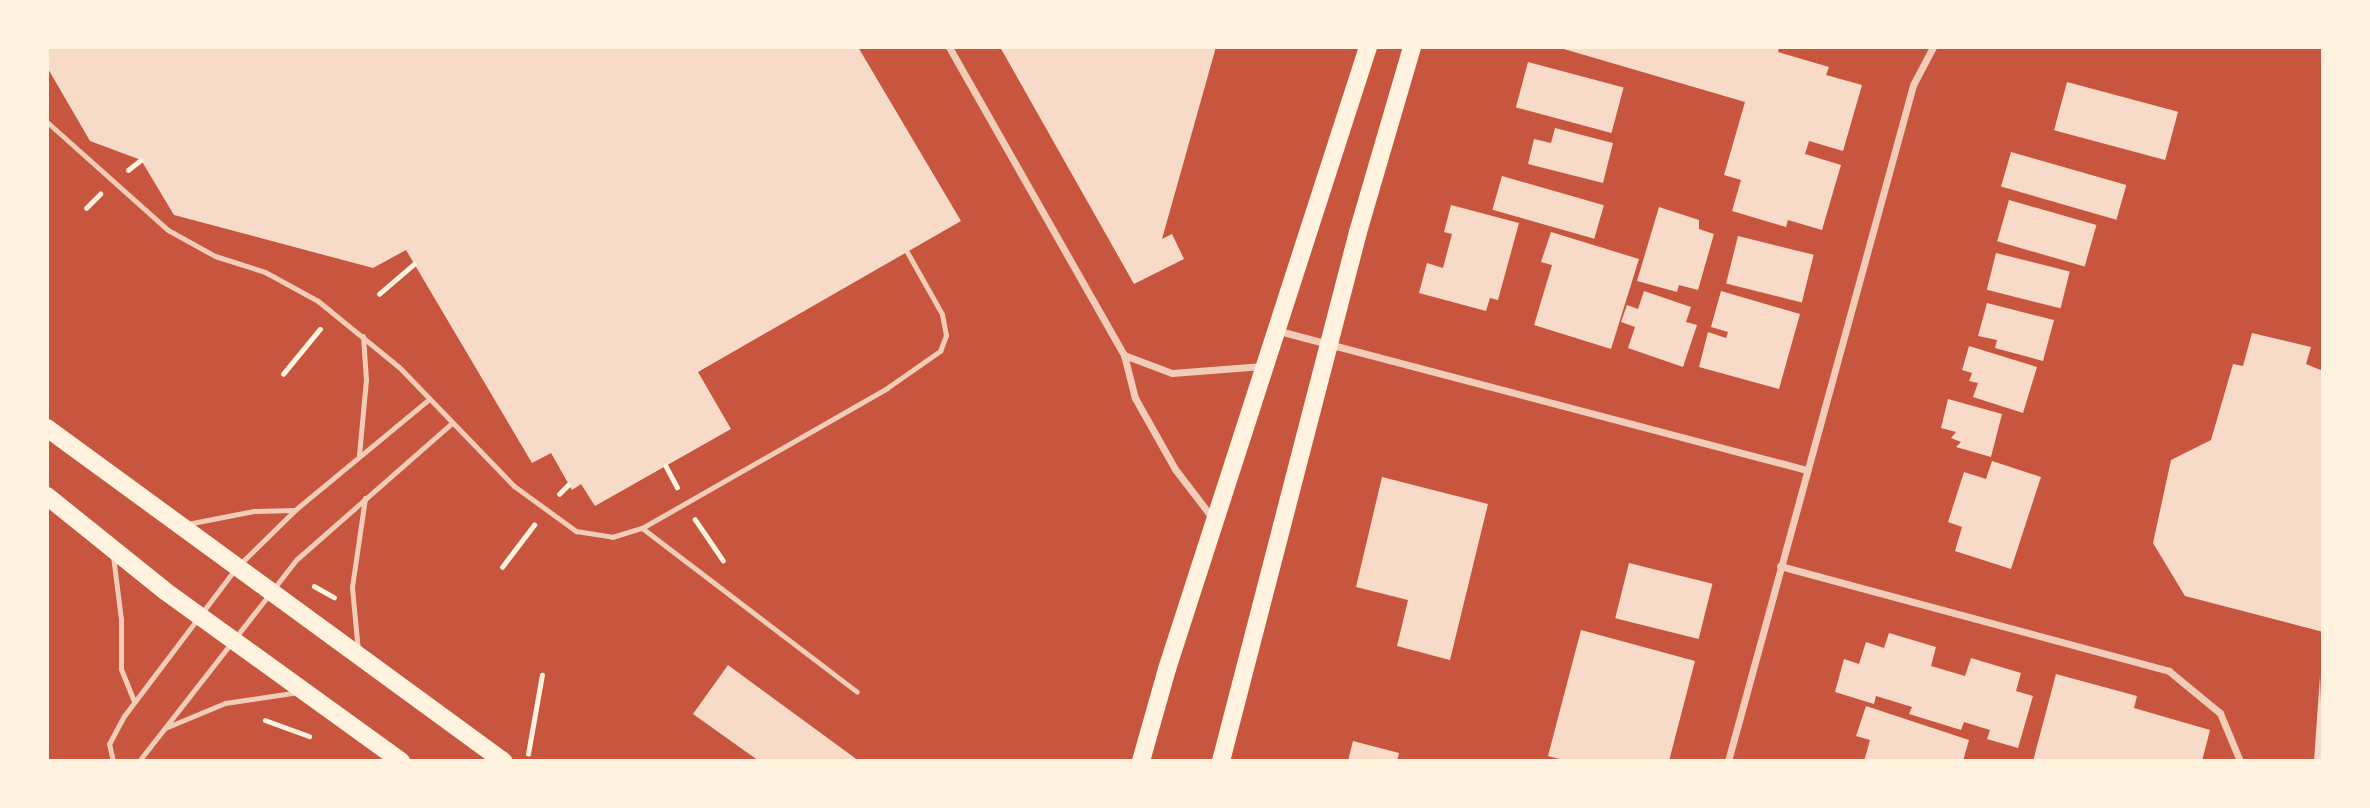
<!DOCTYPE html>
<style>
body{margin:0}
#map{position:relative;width:2370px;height:808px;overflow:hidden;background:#c8553d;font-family:"DejaVu Sans",sans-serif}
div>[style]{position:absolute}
.building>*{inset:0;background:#f7dbc8;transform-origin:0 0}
.path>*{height:4.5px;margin:-2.25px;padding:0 2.25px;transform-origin:2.25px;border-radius:2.25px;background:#fff3e0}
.service>*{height:5px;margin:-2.5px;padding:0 2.5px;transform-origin:2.5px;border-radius:2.5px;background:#f1ccb7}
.minor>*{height:7px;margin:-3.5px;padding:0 3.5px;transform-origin:3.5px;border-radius:3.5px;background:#f1ccb7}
.primary>*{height:18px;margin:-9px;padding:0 9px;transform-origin:9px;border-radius:9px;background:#fff3e0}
span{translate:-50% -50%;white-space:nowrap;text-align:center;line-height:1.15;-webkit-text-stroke:6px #fff3e0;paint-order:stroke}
.frame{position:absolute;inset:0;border:49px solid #fff3e0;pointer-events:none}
</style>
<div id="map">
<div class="building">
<div style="clip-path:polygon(47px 47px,858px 47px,961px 221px,698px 372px,731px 429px,595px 506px,581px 484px,572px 490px,551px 453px,532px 463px,406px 250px,373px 268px,174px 215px,141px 160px,90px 141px,47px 67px)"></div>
<div style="clip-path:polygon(1000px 47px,1216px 47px,1162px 239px,1172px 234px,1184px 259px,1134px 284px)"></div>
<div style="clip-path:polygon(1557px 47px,1779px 47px,1778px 52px,1829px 67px,1826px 75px,1862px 85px,1843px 151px,1809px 141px,1805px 154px,1841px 165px,1822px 230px,1788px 220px,1786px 227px,1732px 211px,1741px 180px,1724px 175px,1745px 102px)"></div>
<div style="left:1528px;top:62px;width:99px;height:47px;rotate:15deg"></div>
<div style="left:2067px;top:82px;width:115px;height:50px;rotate:15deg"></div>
<div style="clip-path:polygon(1555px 128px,1613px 143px,1603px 183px,1528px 164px,1534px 139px,1551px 143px)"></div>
<div style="left:2011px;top:152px;width:120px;height:36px;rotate:16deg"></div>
<div style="left:1502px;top:176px;width:106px;height:35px;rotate:16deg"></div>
<div style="left:2009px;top:200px;width:91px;height:43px;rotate:16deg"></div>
<div style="clip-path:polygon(1451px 205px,1519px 223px,1498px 300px,1490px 298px,1486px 311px,1419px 293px,1427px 263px,1443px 268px,1452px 234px,1444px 232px)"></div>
<div style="clip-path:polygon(1659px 207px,1699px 220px,1699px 229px,1714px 234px,1698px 290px,1679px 285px,1677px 292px,1637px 281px)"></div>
<div style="clip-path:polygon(1551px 232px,1639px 259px,1611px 349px,1534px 325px,1552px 265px,1541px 262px)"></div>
<div style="left:1738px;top:236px;width:78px;height:49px;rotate:14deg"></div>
<div style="left:1996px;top:253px;width:76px;height:38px;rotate:14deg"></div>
<div style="clip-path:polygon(1644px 291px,1691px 307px,1686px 322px,1697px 325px,1683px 367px,1628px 348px,1635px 327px,1621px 322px,1627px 305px,1638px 309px)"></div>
<div style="clip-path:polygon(1721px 291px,1800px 314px,1779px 389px,1699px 367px,1708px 332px,1726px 338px,1728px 332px,1711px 327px)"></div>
<div style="clip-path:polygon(1987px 303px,2054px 320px,2043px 361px,1995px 348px,1997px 340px,1978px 336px)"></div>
<div style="clip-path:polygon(2252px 333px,2311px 347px,2306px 364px,2323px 371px,2323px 632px,2185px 596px,2153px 543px,2171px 460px,2211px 440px,2233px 364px,2243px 366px)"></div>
<div style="clip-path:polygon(1969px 346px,2037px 367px,2023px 413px,1973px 397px,1978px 383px,1969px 381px,1972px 373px,1962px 370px)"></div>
<div style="clip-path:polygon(1948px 399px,2002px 414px,1991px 457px,1956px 447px,1961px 442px,1951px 438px,1956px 432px,1941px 428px)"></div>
<div style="clip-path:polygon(1992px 461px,2041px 477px,2011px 569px,1955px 551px,1962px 527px,1948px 522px,1964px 472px,1986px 479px)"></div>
<div style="clip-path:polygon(1382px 477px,1488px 504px,1450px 660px,1397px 646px,1408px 600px,1356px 587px)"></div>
<div style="left:1629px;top:563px;width:86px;height:57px;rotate:14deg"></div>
<div style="clip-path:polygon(1581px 630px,1695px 661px,1669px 761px,1567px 761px,1548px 756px)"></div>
<div style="clip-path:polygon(1889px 633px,1936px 647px,1931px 666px,1965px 676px,1971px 658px,2021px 673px,2016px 691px,2033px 696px,2018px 748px,1987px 739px,1990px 730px,1964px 722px,1961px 730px,1909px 714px,1912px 707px,1876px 696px,1874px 704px,1835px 692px,1844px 659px,1859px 664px,1866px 642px,1884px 648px)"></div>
<div style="clip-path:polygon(728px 665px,859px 761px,759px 761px,693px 714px)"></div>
<div style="clip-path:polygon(2056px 674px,2137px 696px,2134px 708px,2210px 730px,2202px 761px,2033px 761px)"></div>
<div style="clip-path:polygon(2320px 676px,2323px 761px,2314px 761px)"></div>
<div style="clip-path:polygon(1866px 706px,1969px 740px,1963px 761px,1864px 761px,1870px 740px,1856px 736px)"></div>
<div style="clip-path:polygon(1353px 741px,1399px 753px,1397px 761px,1348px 761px)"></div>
</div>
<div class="path">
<div style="left:128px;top:170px;width:16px;rotate:-38deg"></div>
<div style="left:86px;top:208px;width:20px;rotate:-45deg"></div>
<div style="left:379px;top:294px;width:46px;rotate:-40.6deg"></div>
<div style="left:283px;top:374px;width:58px;rotate:-50.6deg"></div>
<div style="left:666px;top:466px;width:24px;rotate:62deg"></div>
<div style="left:559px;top:494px;width:13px;rotate:-45deg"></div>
<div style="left:695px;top:519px;width:50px;rotate:55.7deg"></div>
<div style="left:502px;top:567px;width:53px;rotate:-52.7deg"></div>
<div style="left:314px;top:586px;width:23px;rotate:29deg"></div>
<div style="left:265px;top:720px;width:47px;rotate:20deg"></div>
<div style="left:528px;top:754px;width:80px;rotate:-80deg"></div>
</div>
<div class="service">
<div style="left:47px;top:122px;width:162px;rotate:41.8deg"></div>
<div style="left:168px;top:230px;width:54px;rotate:29deg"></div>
<div style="left:215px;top:256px;width:52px;rotate:17.7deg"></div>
<div style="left:265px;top:272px;width:60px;rotate:28.7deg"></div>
<div style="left:318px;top:301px;width:104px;rotate:39.2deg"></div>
<div style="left:399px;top:367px;width:165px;rotate:46deg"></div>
<div style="left:514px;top:486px;width:77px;rotate:36deg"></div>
<div style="left:576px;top:531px;width:36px;rotate:9deg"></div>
<div style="left:612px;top:537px;width:31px;rotate:-17deg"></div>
<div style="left:642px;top:528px;width:282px;rotate:-29.7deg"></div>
<div style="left:887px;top:388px;width:65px;rotate:-34.9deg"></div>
<div style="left:940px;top:351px;width:17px;rotate:-69deg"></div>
<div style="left:946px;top:335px;width:21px;rotate:-101deg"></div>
<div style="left:942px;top:314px;width:71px;rotate:-119.4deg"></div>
<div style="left:359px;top:455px;width:75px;rotate:-84.7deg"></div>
<div style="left:366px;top:380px;width:44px;rotate:-93.9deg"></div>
<div style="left:187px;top:524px;width:68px;rotate:-11deg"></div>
<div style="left:254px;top:511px;width:41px;rotate:-1.4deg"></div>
<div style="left:642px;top:528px;width:270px;rotate:37.3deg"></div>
<div style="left:113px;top:556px;width:64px;rotate:82.8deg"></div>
<div style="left:121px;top:619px;width:50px;rotate:90deg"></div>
<div style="left:121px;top:669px;width:35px;rotate:68deg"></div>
<div style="left:358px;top:651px;width:64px;rotate:-95.4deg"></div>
<div style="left:352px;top:587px;width:90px;rotate:-81.7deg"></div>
<div style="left:165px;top:728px;width:65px;rotate:-22.6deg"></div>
<div style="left:225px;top:703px;width:75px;rotate:-8.5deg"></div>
<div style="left:113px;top:761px;width:17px;rotate:-103deg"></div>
<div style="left:109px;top:744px;width:32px;rotate:-62deg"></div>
<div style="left:124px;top:716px;width:184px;rotate:-52.9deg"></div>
<div style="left:235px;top:569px;width:84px;rotate:-44.5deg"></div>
<div style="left:295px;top:510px;width:174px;rotate:-39.6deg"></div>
<div style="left:139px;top:761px;width:256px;rotate:-52deg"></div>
<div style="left:297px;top:559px;width:206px;rotate:-41.3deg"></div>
</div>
<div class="minor">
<div style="left:949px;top:47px;width:354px;rotate:60.4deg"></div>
<div style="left:1124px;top:355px;width:44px;rotate:75.7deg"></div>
<div style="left:1135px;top:398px;width:81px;rotate:60.6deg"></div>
<div style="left:1175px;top:469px;width:64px;rotate:52.6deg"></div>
<div style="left:1279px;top:331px;width:546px;rotate:14.75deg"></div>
<div style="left:1124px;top:355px;width:51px;rotate:20.6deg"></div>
<div style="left:1172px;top:373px;width:91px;rotate:-4.4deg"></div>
<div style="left:1780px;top:566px;width:403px;rotate:15.1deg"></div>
<div style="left:2169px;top:671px;width:66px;rotate:39.5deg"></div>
<div style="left:2220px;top:713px;width:52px;rotate:67.4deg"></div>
<div style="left:1728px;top:761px;width:701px;rotate:-74.69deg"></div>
<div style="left:1913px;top:85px;width:43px;rotate:-62.2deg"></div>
</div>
<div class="primary">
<div style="left:47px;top:428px;width:565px;rotate:36.14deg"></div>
<div style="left:47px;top:496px;width:151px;rotate:38.8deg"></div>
<div style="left:165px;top:591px;width:291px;rotate:35.8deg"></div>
<div style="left:1141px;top:761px;width:96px;rotate:-74.2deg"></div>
<div style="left:1167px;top:669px;width:654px;rotate:-72.09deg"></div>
<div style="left:1221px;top:761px;width:546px;rotate:-75.48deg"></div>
<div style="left:1358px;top:232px;width:193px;rotate:-73.7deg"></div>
</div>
<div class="frame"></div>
</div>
